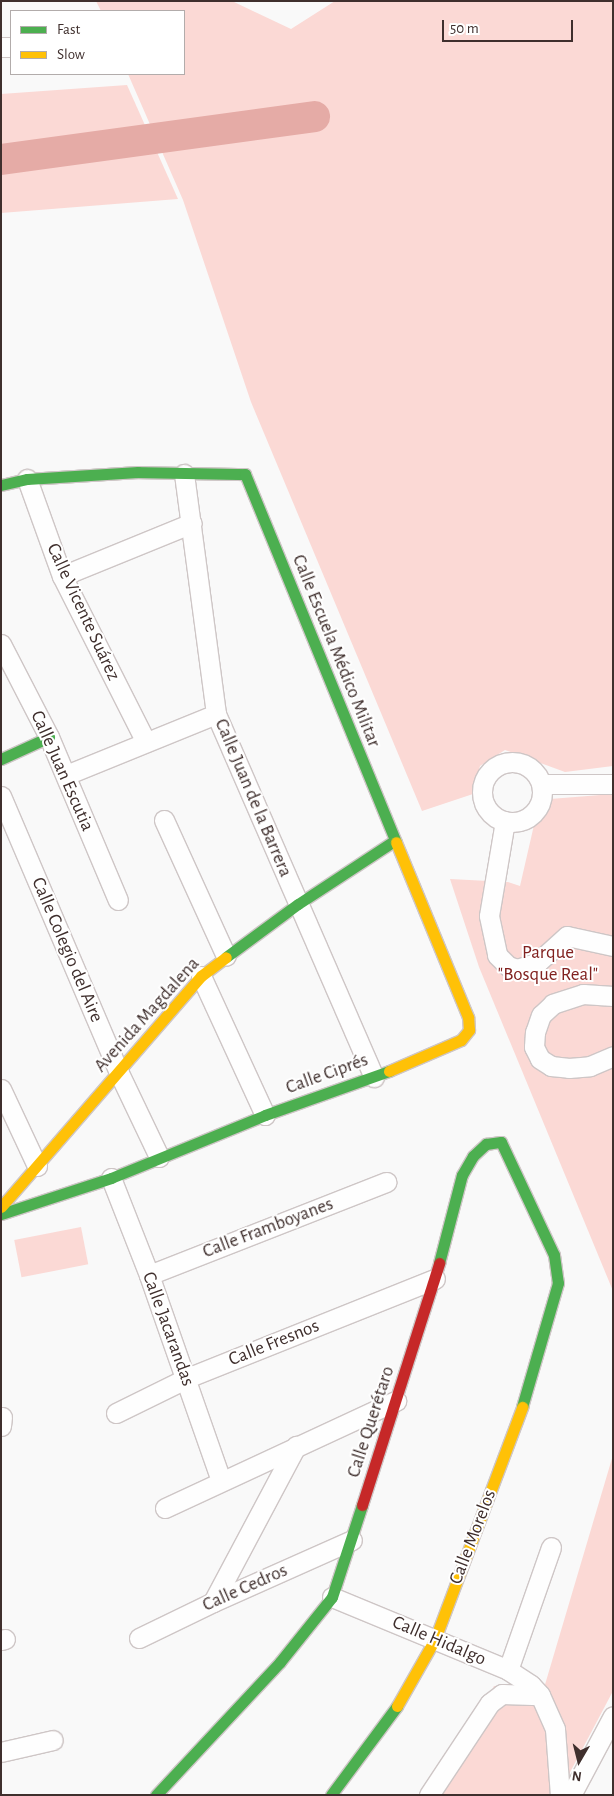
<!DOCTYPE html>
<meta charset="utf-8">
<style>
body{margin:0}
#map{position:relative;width:614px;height:1796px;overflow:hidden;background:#f9f9f9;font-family:"Alegreya Sans",sans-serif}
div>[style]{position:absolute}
.green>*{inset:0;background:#fbd9d5;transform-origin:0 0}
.river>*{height:31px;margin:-15.5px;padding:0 15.5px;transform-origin:15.5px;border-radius:15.5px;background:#e5aba6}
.roads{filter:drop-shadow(1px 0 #cec6c6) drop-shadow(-1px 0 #cec6c6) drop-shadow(0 1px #cec6c6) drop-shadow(0 -1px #cec6c6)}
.street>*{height:19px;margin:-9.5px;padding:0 9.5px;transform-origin:9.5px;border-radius:9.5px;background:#fefefe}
.street>.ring{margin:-9.5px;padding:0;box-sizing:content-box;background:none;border:19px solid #fefefe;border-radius:50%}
.fast>*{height:11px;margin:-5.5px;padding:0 5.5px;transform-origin:5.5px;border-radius:5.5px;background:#4caf50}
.slow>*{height:11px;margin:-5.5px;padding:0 5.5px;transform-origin:5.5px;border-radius:5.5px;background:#ffc107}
.jam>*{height:11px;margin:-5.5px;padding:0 5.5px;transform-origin:5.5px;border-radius:5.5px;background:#c62828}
span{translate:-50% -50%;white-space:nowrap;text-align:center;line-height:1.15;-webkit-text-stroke:4px #fff;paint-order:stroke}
.street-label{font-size:19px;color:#3f2f2d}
.park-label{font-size:19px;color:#81211f}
.frame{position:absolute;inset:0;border:2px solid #3f2f2d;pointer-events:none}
.legend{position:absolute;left:10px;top:10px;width:175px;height:65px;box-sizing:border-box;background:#fff;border:1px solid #b2acab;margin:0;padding:6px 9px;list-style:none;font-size:15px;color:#3f2f2d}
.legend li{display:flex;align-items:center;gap:10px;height:25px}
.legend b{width:25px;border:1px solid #b2acab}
.north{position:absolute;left:554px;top:1736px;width:50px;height:50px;-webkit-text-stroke:4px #fff;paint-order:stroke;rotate:188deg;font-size:14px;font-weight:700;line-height:20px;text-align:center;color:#3f2f2d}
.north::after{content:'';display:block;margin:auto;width:18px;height:22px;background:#3f2f2d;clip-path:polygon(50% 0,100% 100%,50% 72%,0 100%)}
.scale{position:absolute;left:442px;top:20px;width:131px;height:22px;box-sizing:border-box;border:2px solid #3f2f2d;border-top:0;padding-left:6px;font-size:15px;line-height:18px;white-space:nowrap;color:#3f2f2d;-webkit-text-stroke:4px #fff;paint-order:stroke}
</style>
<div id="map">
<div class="green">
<div style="clip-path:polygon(96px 1px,232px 1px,291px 29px,335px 1px,613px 1px,613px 766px,565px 772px,505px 750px,480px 766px,473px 794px,422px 811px,251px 402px,183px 200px,128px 74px,184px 74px,184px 11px,101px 11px)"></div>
<div style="clip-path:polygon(127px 85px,178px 199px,1px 213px,1px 94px)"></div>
<div style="clip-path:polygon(613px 794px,613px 1291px,479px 967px,450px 879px,508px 882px,520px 886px,534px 825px,550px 799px)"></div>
<div style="left:81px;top:1227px;width:38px;height:68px;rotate:79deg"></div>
<div style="clip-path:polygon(613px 1455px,613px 1691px,558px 1795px,433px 1795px,494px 1686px,518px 1684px,544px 1688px)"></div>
</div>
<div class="river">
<div style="left:1px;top:159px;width:316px;rotate:-7.8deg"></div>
</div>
<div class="roads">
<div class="street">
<div style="left:1px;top:47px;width:10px"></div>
<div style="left:184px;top:474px;width:242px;rotate:82.4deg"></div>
<div style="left:216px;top:714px;width:396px;rotate:66.5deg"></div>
<div style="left:27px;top:479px;width:103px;rotate:70.2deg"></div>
<div style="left:62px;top:576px;width:186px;rotate:63.2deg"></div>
<div style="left:62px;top:576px;width:140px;rotate:-22.2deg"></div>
<div style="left:1px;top:644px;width:105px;rotate:62.7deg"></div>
<div style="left:49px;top:737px;width:177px;rotate:67.1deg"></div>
<div class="ring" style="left:482px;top:762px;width:41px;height:41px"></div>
<div style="left:66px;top:775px;width:162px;rotate:-22.1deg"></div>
<div style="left:542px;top:784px;width:71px"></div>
<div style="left:1px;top:796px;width:301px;rotate:66.9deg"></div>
<div style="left:119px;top:1073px;width:93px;rotate:64.5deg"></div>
<div style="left:164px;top:820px;width:149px;rotate:65.5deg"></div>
<div style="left:505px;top:821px;width:96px;rotate:99.6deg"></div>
<div style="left:489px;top:916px;width:40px;rotate:78deg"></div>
<div style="left:497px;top:955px;width:16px;rotate:45deg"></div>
<div style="left:508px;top:966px;width:9px;rotate:18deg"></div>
<div style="left:517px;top:969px;width:22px;rotate:-18deg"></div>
<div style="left:538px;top:962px;width:39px;rotate:-42deg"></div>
<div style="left:567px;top:936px;width:47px;rotate:12.3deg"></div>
<div style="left:201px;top:976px;width:153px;rotate:65.3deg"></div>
<div style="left:613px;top:996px;width:30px;rotate:-176deg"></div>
<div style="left:583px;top:994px;width:32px;rotate:162deg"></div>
<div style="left:553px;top:1004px;width:16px;rotate:137deg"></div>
<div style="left:541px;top:1015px;width:18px;rotate:109deg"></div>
<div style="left:535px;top:1032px;width:15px;rotate:94deg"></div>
<div style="left:534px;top:1047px;width:13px;rotate:63deg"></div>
<div style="left:540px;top:1059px;width:13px;rotate:32deg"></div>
<div style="left:551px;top:1066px;width:18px;rotate:6deg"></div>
<div style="left:569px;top:1068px;width:21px;rotate:-5deg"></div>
<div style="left:590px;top:1066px;width:25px;rotate:-23deg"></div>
<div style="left:1px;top:1089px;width:85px;rotate:64.9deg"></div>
<div style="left:111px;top:1178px;width:104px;rotate:68.6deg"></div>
<div style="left:149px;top:1275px;width:218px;rotate:70.7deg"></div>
<div style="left:149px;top:1275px;width:255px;rotate:-21.4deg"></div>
<div style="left:116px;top:1413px;width:79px;rotate:-26.2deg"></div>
<div style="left:187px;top:1378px;width:267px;rotate:-21.8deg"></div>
<div style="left:1px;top:1426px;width:9px;rotate:-84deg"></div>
<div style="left:165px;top:1508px;width:255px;rotate:-24.9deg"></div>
<div style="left:332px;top:1597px;width:191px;rotate:22.5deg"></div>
<div style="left:508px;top:1670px;width:27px;rotate:33deg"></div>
<div style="left:531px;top:1685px;width:13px;rotate:48deg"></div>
<div style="left:540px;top:1695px;width:37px;rotate:66deg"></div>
<div style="left:555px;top:1729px;width:66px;rotate:85.7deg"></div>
<div style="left:213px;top:1602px;width:177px;rotate:-62deg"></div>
<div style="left:139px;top:1638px;width:82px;rotate:-25.9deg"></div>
<div style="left:213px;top:1602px;width:152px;rotate:-24deg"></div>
<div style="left:1px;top:1640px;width:4px;rotate:-14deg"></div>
<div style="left:508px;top:1670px;width:130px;rotate:-70.7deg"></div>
<div style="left:1px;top:1752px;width:53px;rotate:-13deg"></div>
<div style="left:429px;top:1795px;width:110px;rotate:-56.5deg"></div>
<div style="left:490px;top:1703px;width:15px;rotate:-37deg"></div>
<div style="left:502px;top:1694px;width:38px;rotate:2deg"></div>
<div style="left:571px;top:1795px;width:89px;rotate:-62deg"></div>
</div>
<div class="fast">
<div style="left:1px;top:485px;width:27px;rotate:-13deg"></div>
<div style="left:27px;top:479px;width:111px;rotate:-3.6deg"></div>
<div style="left:138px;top:472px;width:107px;rotate:1.1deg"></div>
<div style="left:245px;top:474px;width:398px;rotate:67.7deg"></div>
<div style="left:1px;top:759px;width:53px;rotate:-24.6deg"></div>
<div style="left:226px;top:957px;width:89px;rotate:-36.4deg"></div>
<div style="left:298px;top:904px;width:115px;rotate:-33.3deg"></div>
<div style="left:1px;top:1214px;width:116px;rotate:-18.1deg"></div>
<div style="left:111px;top:1178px;width:166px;rotate:-22.2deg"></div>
<div style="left:265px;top:1115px;width:132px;rotate:-19.5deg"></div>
<div style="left:439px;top:1263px;width:91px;rotate:-75.4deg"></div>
<div style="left:462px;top:1175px;width:22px;rotate:-60deg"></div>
<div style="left:473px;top:1156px;width:18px;rotate:-43deg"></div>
<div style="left:486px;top:1144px;width:15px;rotate:-8deg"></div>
<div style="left:501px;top:1142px;width:125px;rotate:64.9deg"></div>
<div style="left:554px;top:1255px;width:28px;rotate:82deg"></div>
<div style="left:558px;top:1283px;width:129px;rotate:106.2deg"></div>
<div style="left:156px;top:1795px;width:182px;rotate:-47deg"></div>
<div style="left:280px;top:1662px;width:83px;rotate:-51.3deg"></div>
<div style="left:332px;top:1597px;width:97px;rotate:-71.9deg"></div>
<div style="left:331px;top:1795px;width:111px;rotate:-53.4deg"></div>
</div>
<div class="slow">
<div style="left:389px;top:1071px;width:78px;rotate:-23.3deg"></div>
<div style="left:461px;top:1040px;width:13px;rotate:-51deg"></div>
<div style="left:469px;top:1030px;width:13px;rotate:-94deg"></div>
<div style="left:468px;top:1017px;width:189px;rotate:-112.4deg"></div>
<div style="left:1px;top:1207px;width:306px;rotate:-49.1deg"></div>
<div style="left:201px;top:976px;width:31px;rotate:-37deg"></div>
<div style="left:397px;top:1706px;width:77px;rotate:-60.4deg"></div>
<div style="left:435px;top:1639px;width:248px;rotate:-69.4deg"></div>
</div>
<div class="jam">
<div style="left:362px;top:1505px;width:254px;rotate:-72.3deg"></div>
</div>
</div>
<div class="street-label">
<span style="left:83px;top:612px;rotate:65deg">Calle Vicente Suárez</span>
<span style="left:336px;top:651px;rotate:68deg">Calle Escuela Médico Militar</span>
<span style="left:62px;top:771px;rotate:66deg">Calle Juan Escutia</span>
<span style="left:253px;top:798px;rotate:67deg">Calle Juan de la Barrera</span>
<span style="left:67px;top:950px;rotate:67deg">Calle Colegio del Aire</span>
<span style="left:147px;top:1015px;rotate:-48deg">Avenida Magdalena</span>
<span style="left:327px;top:1074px;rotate:-20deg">Calle Ciprés</span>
<span style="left:268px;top:1228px;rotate:-21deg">Calle Framboyanes</span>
<span style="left:168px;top:1329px;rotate:70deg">Calle Jacarandas</span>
<span style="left:274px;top:1343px;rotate:-22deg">Calle Fresnos</span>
<span style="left:371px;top:1422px;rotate:-72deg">Calle Querétaro</span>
<span style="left:473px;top:1537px;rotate:-69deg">Calle Morelos</span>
<span style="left:245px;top:1588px;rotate:-24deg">Calle Cedros</span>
<span style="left:439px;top:1641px;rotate:23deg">Calle Hidalgo</span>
</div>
<div class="park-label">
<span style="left:548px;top:964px">Parque<br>"Bosque Real"</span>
</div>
<div class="frame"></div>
<ul class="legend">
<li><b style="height:6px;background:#4caf50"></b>Fast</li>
<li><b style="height:6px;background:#ffc107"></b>Slow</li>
</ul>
<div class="north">N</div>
<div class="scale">50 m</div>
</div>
